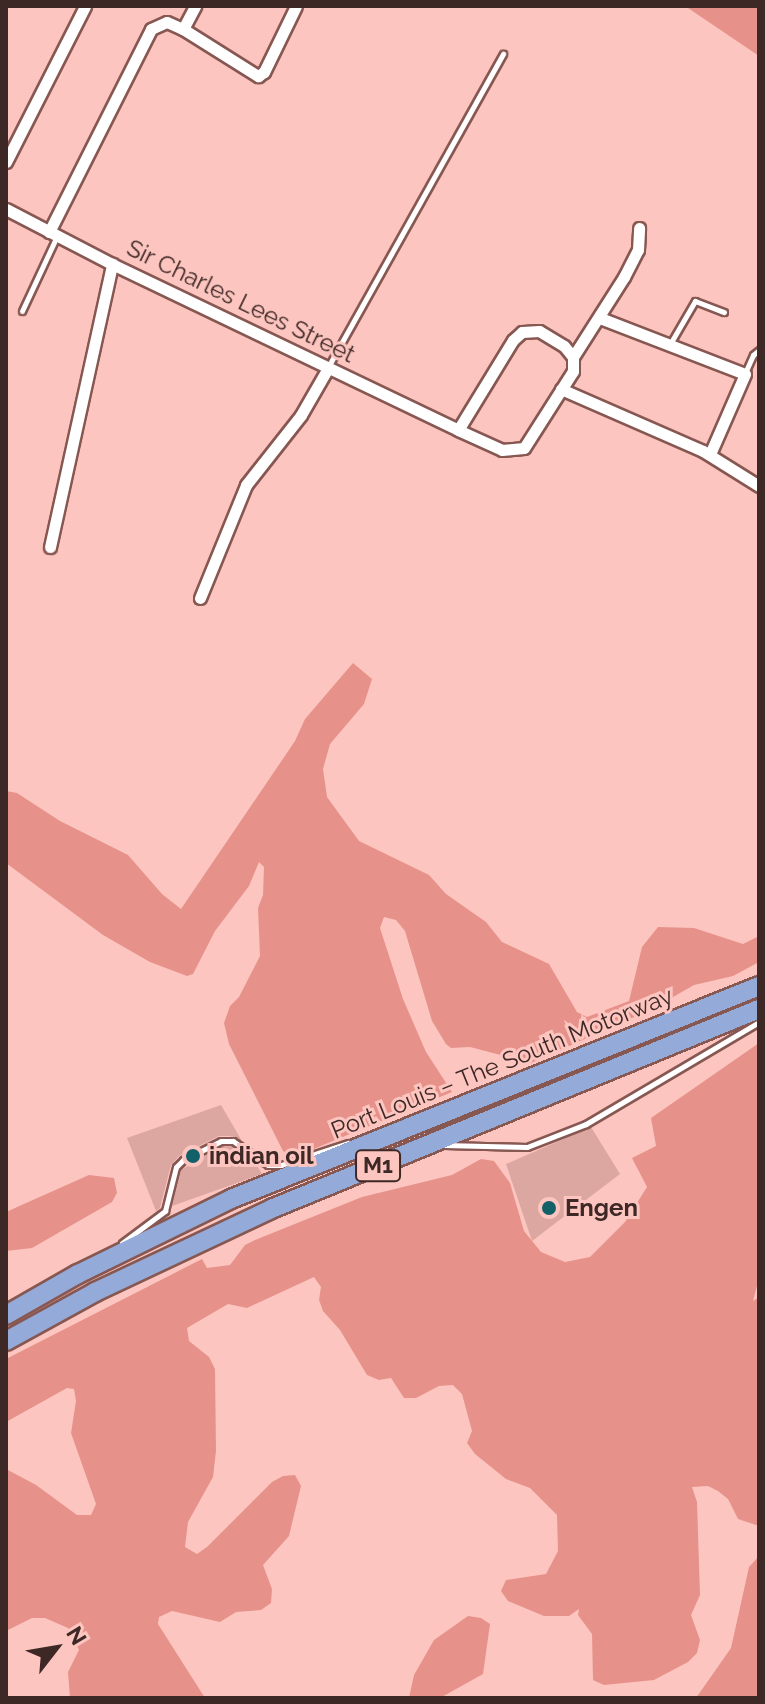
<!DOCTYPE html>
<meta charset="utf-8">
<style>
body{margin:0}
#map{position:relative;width:765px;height:1704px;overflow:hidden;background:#fdc5bf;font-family:Raleway,sans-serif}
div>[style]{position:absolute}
.green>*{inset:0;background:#e6928a}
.building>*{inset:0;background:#dda7a1}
.roads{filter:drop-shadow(2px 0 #875752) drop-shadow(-2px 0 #875752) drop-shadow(0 2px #875752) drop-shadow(0 -2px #875752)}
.service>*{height:5px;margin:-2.5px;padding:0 2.5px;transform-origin:2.5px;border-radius:2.5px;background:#fff}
.minor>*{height:11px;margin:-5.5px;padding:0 5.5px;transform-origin:5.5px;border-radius:5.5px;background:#fff}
.trunk>*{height:18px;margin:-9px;padding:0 9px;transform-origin:9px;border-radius:9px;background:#94aad8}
.dots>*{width:22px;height:22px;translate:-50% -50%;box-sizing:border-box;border:4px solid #fdc5bf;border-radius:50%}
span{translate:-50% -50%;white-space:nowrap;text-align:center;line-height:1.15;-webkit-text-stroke:6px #fdc5bf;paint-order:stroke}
.shield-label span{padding:2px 6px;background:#fdc5bf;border:2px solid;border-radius:6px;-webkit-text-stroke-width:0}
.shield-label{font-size:22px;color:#3d2826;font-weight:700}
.street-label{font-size:24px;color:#3d2826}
.poi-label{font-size:24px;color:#3d2826;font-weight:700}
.left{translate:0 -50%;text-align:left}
.frame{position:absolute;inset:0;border:8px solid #3d2826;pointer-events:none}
.north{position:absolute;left:16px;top:1608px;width:80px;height:80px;-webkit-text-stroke:6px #fdc5bf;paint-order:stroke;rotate:59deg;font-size:22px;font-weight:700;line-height:32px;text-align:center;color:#3d2826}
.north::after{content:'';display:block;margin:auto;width:28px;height:36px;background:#3d2826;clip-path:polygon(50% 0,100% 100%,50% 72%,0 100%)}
</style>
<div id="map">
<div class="green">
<div style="clip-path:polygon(685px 6px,759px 6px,759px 56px)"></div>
<div style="clip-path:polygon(353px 663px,372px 679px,364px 704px,330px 744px,323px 769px,327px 797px,359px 841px,429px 875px,446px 894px,486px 922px,502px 942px,549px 964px,577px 1012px,587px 1017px,629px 1001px,642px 947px,658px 927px,694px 928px,743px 944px,759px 936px,759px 962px,733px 976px,694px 985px,652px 1009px,531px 1063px,470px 1047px,451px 1048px,446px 1044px,432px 1021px,405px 931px,396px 920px,384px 917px,380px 928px,403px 999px,426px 1052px,452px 1092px,294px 1157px,283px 1151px,229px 1044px,224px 1023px,230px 1006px,239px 997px,260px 956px,258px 908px,263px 895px,264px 867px,259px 862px,249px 886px,215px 931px,193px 974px,187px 976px,150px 962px,103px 935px,6px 863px,6px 791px,17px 793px,60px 821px,128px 855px,162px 894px,181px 909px,295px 741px,305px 719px)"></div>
<div style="clip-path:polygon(759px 1043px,759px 1278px,753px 1301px,759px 1297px,759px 1526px,738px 1519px,728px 1499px,718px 1491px,708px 1486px,692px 1487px,697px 1502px,700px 1595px,691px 1615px,700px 1640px,697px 1653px,688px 1662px,654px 1680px,604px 1685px,593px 1680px,592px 1634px,578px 1615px,579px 1609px,569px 1616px,544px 1616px,508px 1601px,501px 1591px,506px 1580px,546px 1574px,558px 1551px,557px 1515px,530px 1488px,506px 1479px,475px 1454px,467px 1443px,472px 1431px,462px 1394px,453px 1385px,439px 1386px,416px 1398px,404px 1398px,391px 1378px,379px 1380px,367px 1375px,340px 1330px,323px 1311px,319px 1300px,321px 1287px,314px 1277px,247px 1308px,228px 1304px,187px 1328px,189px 1341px,209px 1357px,215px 1369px,216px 1451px,213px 1477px,188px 1522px,185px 1547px,197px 1554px,207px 1547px,272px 1482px,283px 1476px,295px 1475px,301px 1486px,289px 1536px,263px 1565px,272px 1589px,271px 1603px,261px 1610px,236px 1612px,220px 1622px,172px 1611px,159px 1617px,158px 1624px,205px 1698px,70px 1698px,68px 1672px,79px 1650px,68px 1628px,45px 1618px,32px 1618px,6px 1631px,6px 1469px,36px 1485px,77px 1515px,91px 1515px,96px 1504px,71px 1433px,76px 1401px,74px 1389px,67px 1388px,6px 1422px,6px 1359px,202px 1259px,207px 1268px,230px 1265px,245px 1245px,255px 1240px,362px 1197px,452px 1175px,481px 1159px,494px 1161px,510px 1183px,524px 1231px,541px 1252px,565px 1262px,590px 1257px,625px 1222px,647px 1187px,632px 1158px,656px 1146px,651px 1118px)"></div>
<div style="clip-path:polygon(89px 1175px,114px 1178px,117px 1193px,112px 1202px,32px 1248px,6px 1251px,6px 1212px)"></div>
<div style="clip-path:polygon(759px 1556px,759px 1698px,696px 1698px,731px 1648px,749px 1567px)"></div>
<div style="clip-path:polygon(468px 1616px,481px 1618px,490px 1624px,483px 1674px,440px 1698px,409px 1698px,414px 1675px,434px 1640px)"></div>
</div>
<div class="building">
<div style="clip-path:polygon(221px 1105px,242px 1141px,234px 1136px,219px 1136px,179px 1156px,171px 1165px,160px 1208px,156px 1211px,127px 1138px)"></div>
<div style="clip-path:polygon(591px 1127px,620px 1174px,532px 1241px,506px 1164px)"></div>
<div style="clip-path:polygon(222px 1146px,231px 1146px,256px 1164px,262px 1174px,172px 1206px,181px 1170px)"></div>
</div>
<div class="roads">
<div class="service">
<div style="left:22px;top:311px;width:83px;rotate:-65deg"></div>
<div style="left:670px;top:344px;width:50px;rotate:-59.8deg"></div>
<div style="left:695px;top:301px;width:31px;rotate:21deg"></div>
<div style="left:328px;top:367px;width:359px;rotate:-60.8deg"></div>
<div style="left:745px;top:373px;width:20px;rotate:-66deg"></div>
<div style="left:753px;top:355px;width:8px;rotate:-40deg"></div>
<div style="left:444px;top:1145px;width:83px;rotate:1.4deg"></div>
<div style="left:527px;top:1147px;width:63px;rotate:-21.3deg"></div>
<div style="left:586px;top:1124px;width:201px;rotate:-30.5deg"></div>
<div style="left:122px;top:1243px;width:54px;rotate:-36.7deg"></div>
<div style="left:165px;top:1211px;width:45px;rotate:-76deg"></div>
<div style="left:176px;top:1167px;width:10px;rotate:-45deg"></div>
<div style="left:183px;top:1160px;width:42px;rotate:-26.6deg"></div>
<div style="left:221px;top:1141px;width:12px"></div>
<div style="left:233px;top:1141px;width:42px;rotate:34.4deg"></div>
<div style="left:268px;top:1165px;width:13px"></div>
<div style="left:281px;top:1165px;width:71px;rotate:-18.2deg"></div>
</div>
<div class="minor">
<div style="left:183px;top:29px;width:26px;rotate:-62deg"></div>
<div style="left:6px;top:162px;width:175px;rotate:-63.1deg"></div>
<div style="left:6px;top:209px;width:119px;rotate:27.4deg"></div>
<div style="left:112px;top:264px;width:384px;rotate:25.6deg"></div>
<div style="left:458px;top:430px;width:48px;rotate:24.4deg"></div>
<div style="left:502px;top:450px;width:22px;rotate:-5deg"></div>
<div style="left:524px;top:448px;width:91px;rotate:-57.5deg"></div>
<div style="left:573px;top:371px;width:14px;rotate:-90deg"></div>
<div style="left:573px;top:357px;width:14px;rotate:-129deg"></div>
<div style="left:564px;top:346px;width:29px;rotate:-149deg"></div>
<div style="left:539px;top:331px;width:17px;rotate:177deg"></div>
<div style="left:522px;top:332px;width:12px;rotate:138deg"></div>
<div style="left:513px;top:340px;width:105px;rotate:121.4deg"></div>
<div style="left:49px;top:232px;width:227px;rotate:-63.3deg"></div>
<div style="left:151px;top:29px;width:17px;rotate:-24deg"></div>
<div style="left:167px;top:22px;width:17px;rotate:24deg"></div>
<div style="left:183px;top:29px;width:89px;rotate:32.1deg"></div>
<div style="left:258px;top:76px;width:7px;rotate:-34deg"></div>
<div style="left:264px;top:72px;width:73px;rotate:-64.1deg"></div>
<div style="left:600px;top:318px;width:155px;rotate:21.1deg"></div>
<div style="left:745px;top:374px;width:87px;rotate:113.6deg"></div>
<div style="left:573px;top:357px;width:95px;rotate:-57.5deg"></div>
<div style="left:624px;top:277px;width:30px;rotate:-63deg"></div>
<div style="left:638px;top:250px;width:22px;rotate:-87deg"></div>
<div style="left:561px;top:389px;width:155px;rotate:23.6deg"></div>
<div style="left:703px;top:451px;width:66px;rotate:32deg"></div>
<div style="left:50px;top:547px;width:290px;rotate:-77.6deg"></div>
<div style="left:200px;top:598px;width:122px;rotate:-67.8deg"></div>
<div style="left:246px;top:485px;width:89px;rotate:-51.8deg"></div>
<div style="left:301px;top:415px;width:54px;rotate:-60.1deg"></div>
</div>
<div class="trunk">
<div style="left:6px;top:1315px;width:83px;rotate:-29.7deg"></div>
<div style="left:78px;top:1274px;width:170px;rotate:-26.1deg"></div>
<div style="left:231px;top:1199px;width:569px;rotate:-21.97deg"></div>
<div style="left:6px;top:1341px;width:102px;rotate:-28.8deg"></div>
<div style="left:95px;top:1292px;width:195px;rotate:-25.2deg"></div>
<div style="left:271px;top:1209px;width:527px;rotate:-22.29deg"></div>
</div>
</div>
<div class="dots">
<div style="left:193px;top:1156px;background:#126169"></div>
<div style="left:549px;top:1208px;background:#126169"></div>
</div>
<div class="shield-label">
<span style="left:378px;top:1166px">M1</span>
</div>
<div class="street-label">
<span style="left:241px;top:301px;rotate:26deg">Sir Charles Lees Street</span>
<span style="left:502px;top:1063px;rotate:-22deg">Port Louis – The South Motorway</span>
</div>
<div class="poi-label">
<span class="left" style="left:209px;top:1156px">indian oil</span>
<span class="left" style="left:565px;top:1208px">Engen</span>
</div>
<div class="frame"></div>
<div class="north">N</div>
</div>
